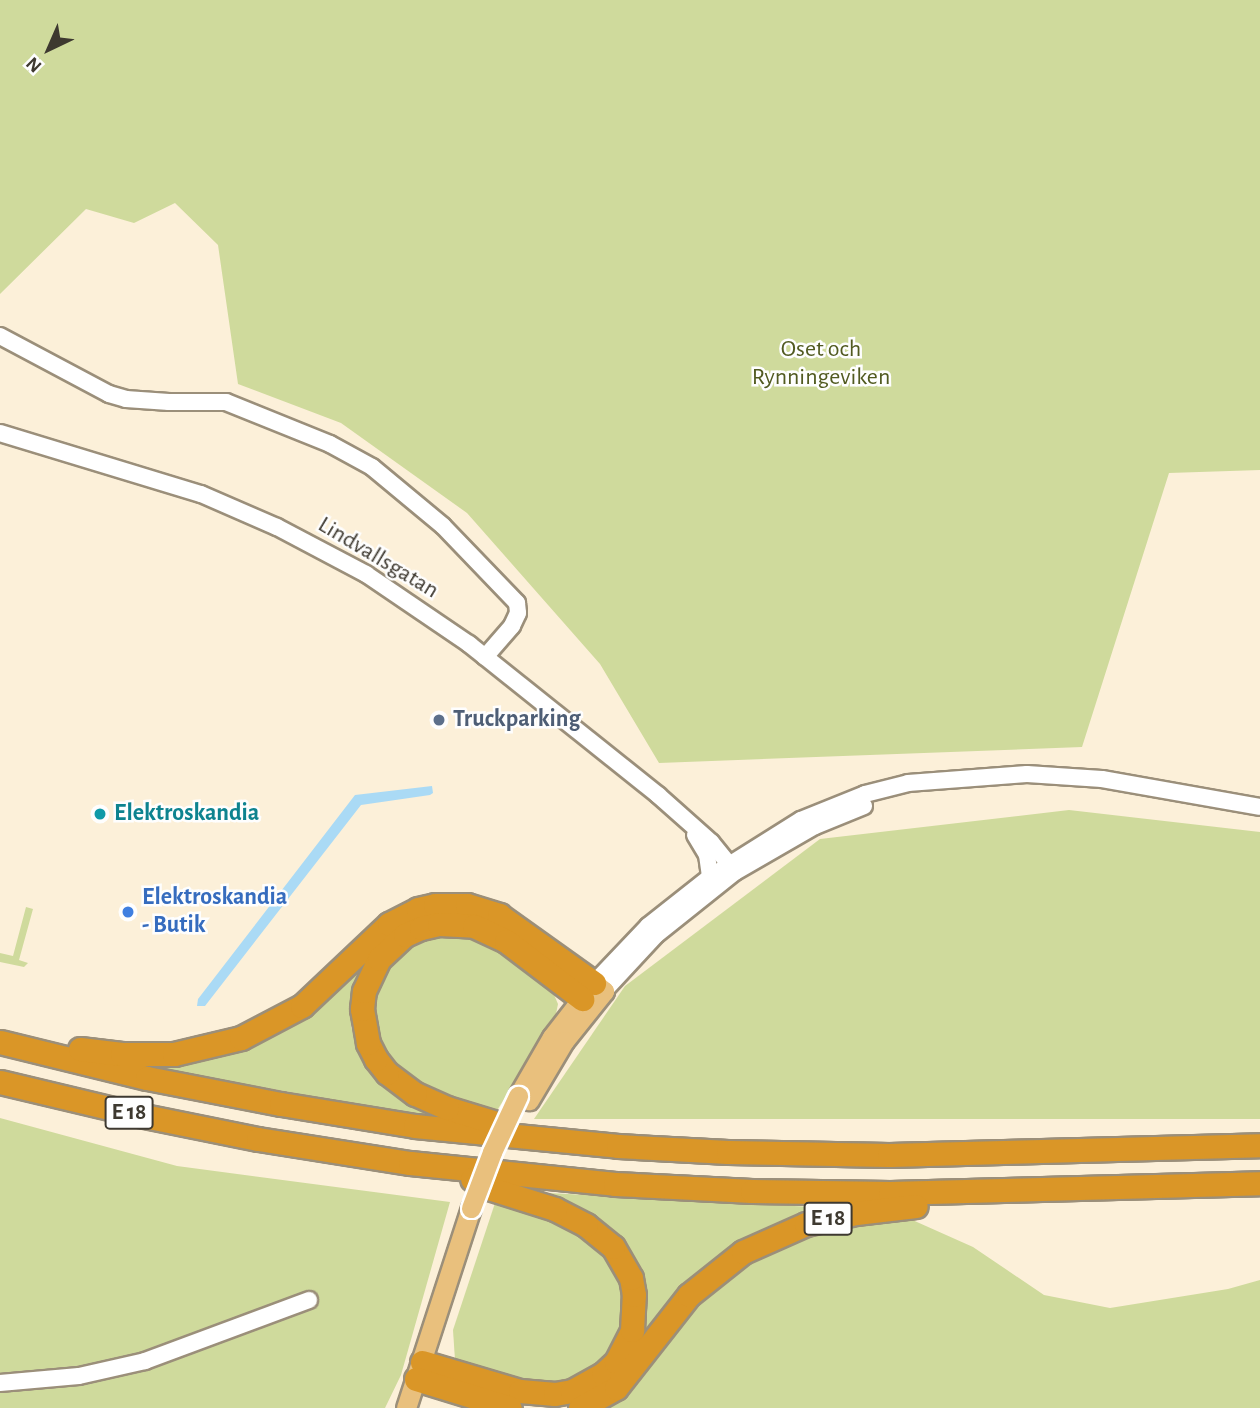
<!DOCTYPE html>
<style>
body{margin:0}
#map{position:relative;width:1260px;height:1408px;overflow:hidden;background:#fcf0d9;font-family:"Alegreya Sans",sans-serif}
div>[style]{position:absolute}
.green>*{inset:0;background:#cfda9c}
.water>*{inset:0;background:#aadaf5}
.roads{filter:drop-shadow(2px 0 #9b8f7a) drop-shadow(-2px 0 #9b8f7a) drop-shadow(0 2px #9b8f7a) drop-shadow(0 -2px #9b8f7a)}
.minor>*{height:16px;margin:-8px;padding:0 8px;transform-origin:8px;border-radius:8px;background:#fff}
.major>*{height:19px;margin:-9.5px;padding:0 9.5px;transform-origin:9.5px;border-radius:9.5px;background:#e9c07d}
.highway>*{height:23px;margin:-11.5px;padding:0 11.5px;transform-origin:11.5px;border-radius:11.5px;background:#da9627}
.bridges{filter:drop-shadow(2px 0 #fff) drop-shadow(-2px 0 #fff) drop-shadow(0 2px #fff) drop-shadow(0 -2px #fff)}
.major-bridge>*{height:19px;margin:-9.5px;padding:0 9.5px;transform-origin:9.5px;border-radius:9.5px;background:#e9c07d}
.dots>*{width:19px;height:19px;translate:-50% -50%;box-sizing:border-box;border:4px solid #fefefe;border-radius:50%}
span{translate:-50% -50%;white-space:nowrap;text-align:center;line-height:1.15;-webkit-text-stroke:5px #fefefe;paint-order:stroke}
.shield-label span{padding:2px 5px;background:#fefefe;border:2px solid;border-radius:5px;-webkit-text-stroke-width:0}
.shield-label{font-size:23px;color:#3e3930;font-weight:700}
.park-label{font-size:24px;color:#515a20}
.street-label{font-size:24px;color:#3e3930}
.service-label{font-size:24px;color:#4e5e75;font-weight:700}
.left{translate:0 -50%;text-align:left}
.culture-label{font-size:24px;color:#0d838f;font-weight:700}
.shop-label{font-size:24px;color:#366cbe;font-weight:700}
.north{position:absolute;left:14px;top:14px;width:70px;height:70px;-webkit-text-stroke:5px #fefefe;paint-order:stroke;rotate:224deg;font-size:19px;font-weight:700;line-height:28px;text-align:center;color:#3e3930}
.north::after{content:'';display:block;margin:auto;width:24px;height:32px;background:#3e3930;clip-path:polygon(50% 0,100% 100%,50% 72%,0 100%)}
</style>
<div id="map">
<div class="green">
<div style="clip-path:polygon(0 0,1260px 0,1260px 470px,1169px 473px,1082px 747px,659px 763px,600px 664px,467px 513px,341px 423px,238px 384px,218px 245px,175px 203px,134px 223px,86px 209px,0 294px)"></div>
<div style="clip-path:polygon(1069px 810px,1260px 832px,1260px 1119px,534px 1119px,625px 986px,820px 839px)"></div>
<div style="clip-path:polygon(26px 907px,33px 909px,19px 960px,28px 963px,24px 967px,0 962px,0 953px,13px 956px)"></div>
<div style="clip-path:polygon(458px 934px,485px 940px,508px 954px,552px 990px,558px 1004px,555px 1019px,496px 1112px,450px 1101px,405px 1077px,378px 1045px,371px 1010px,380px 978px,399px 952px,428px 936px)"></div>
<div style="clip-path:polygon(379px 946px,353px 995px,351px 1026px,357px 1049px,378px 1077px,407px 1101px,441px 1119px,144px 1066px,193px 1060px)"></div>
<div style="clip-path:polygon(0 1118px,177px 1166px,450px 1202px,401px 1375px,385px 1408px,0 1408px)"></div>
<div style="clip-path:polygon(530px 1192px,831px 1208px,764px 1231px,719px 1255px,687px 1285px,627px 1364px,642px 1286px)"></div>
<div style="clip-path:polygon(497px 1197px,573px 1226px,604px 1248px,622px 1276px,627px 1308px,621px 1339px,605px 1363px,579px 1381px,529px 1385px,455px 1360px,453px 1330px)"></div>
<div style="clip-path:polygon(899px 1214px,973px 1247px,1044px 1295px,1110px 1308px,1228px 1289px,1260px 1280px,1260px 1408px,599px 1408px,731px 1273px,798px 1239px)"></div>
</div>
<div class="water">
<div style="clip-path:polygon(432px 786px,433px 793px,430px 795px,361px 805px,205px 1006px,197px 1006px,198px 999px,355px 795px)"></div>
</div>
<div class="roads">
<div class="minor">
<div style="left:0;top:336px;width:123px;rotate:28deg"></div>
<div style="left:109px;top:394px;width:18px;rotate:16deg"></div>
<div style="left:126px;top:399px;width:43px;rotate:4deg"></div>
<div style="left:169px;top:402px;width:57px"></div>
<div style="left:226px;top:402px;width:112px;rotate:22deg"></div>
<div style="left:330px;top:444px;width:48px;rotate:28.7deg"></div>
<div style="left:372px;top:467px;width:92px;rotate:39.7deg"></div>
<div style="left:443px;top:526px;width:107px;rotate:46.1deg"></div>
<div style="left:517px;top:603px;width:10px;rotate:84deg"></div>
<div style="left:518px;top:613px;width:14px;rotate:115deg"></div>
<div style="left:512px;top:626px;width:41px;rotate:131.1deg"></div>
<div style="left:0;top:433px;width:210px;rotate:16.9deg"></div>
<div style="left:201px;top:494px;width:83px;rotate:23.5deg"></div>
<div style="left:277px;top:527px;width:101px;rotate:27.8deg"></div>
<div style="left:366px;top:574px;width:125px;rotate:34.2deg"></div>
<div style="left:469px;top:644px;width:242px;rotate:38.6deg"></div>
<div style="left:658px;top:795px;width:71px;rotate:41.6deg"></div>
<div style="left:711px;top:842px;width:38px;rotate:51deg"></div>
<div style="left:695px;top:835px;width:23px;rotate:59deg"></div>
<div style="left:707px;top:855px;width:22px;rotate:82deg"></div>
<div style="left:594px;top:983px;width:79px;rotate:-46.5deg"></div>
<div style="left:648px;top:926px;width:79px;rotate:-38.3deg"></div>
<div style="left:710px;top:877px;width:107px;rotate:-32.1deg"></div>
<div style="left:801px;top:820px;width:69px;rotate:-22.1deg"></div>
<div style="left:865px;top:794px;width:44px;rotate:-14.3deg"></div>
<div style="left:908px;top:783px;width:119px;rotate:-4.3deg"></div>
<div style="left:1027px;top:774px;width:75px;rotate:3.8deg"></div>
<div style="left:1102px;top:779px;width:160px;rotate:10deg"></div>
<div style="left:604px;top:991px;width:76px;rotate:-47.1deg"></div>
<div style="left:656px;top:935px;width:101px;rotate:-38.6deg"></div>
<div style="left:735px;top:872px;width:92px;rotate:-29.9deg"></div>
<div style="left:815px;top:826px;width:53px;rotate:-22.2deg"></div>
<div style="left:0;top:1383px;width:79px;rotate:-5.1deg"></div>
<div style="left:79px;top:1376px;width:68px;rotate:-12.8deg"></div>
<div style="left:145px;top:1361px;width:175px;rotate:-20.4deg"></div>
</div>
<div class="major">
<div style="left:518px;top:1096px;width:68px;rotate:-60deg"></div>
<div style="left:552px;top:1037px;width:68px;rotate:-52.1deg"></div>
<div style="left:594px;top:983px;width:13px;rotate:39deg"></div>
<div style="left:604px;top:991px;width:64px;rotate:128.7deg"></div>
<div style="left:564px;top:1041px;width:69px;rotate:120.7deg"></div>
<div style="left:406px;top:1408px;width:210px;rotate:-72deg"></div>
</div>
<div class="highway">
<div style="left:0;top:1042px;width:151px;rotate:13.8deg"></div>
<div style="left:147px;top:1078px;width:136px;rotate:11deg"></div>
<div style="left:281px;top:1104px;width:136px;rotate:9.3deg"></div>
<div style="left:415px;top:1126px;width:204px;rotate:5.6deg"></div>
<div style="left:618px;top:1146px;width:110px;rotate:3.1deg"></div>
<div style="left:728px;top:1152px;width:161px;rotate:1.1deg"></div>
<div style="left:889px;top:1155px;width:371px;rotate:-1.5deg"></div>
<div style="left:80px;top:1049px;width:42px;rotate:6.8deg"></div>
<div style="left:122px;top:1054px;width:52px"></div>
<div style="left:174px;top:1054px;width:69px;rotate:-13.4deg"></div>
<div style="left:241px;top:1038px;width:69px;rotate:-27.7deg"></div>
<div style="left:302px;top:1006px;width:120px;rotate:-43.3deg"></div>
<div style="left:389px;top:924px;width:33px;rotate:-27deg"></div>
<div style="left:418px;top:909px;width:17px;rotate:-13deg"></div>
<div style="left:435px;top:905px;width:32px"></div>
<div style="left:467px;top:905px;width:34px;rotate:17deg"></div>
<div style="left:499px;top:915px;width:117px;rotate:35.6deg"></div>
<div style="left:0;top:1082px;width:143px;rotate:13.4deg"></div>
<div style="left:139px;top:1115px;width:121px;rotate:11.4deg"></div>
<div style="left:258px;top:1139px;width:154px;rotate:9deg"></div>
<div style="left:410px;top:1163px;width:206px;rotate:5.8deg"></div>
<div style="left:615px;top:1184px;width:137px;rotate:2.9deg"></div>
<div style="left:752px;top:1191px;width:138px;rotate:0.8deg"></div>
<div style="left:890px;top:1193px;width:370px;rotate:-1.5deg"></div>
<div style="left:493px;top:1122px;width:48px;rotate:-163.1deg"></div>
<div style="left:447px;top:1108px;width:35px;rotate:-156deg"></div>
<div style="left:415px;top:1094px;width:35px;rotate:-143deg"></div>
<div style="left:387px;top:1073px;width:18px;rotate:-128deg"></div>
<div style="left:376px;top:1059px;width:18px;rotate:-117deg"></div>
<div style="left:368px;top:1043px;width:35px;rotate:-100deg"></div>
<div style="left:362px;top:1009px;width:18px;rotate:-84deg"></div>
<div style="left:364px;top:991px;width:35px;rotate:-65deg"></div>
<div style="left:379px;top:959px;width:35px;rotate:-43deg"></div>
<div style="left:405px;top:935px;width:17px;rotate:-24deg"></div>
<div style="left:421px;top:928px;width:18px;rotate:-13deg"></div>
<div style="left:439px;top:924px;width:35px;rotate:3deg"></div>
<div style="left:474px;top:926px;width:35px;rotate:25deg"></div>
<div style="left:506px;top:941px;width:96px;rotate:37.3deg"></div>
<div style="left:422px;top:1362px;width:102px;rotate:16.5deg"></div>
<div style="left:520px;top:1391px;width:35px;rotate:5deg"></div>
<div style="left:555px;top:1394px;width:17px;rotate:-10deg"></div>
<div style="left:572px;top:1391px;width:35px;rotate:-29deg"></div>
<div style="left:603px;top:1374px;width:18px;rotate:-43deg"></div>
<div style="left:616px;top:1362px;width:36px;rotate:-63deg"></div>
<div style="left:632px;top:1330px;width:35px;rotate:-87deg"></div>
<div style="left:634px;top:1295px;width:17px;rotate:-100deg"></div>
<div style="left:631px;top:1278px;width:36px;rotate:-120deg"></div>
<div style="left:613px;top:1247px;width:35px;rotate:-141deg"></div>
<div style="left:586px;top:1225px;width:35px;rotate:-153deg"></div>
<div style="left:555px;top:1209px;width:77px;rotate:-162.5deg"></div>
<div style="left:482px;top:1186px;width:12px;rotate:-145deg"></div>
<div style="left:416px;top:1379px;width:98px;rotate:17.1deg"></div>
<div style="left:580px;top:1408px;width:41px;rotate:-29.1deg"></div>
<div style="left:616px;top:1388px;width:118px;rotate:-51.9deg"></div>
<div style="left:689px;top:1295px;width:69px;rotate:-38.5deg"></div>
<div style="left:743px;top:1252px;width:69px;rotate:-24deg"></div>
<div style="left:806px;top:1224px;width:51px;rotate:-12.4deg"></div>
<div style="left:856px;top:1213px;width:60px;rotate:-6.7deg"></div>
</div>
</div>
<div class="bridges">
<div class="major-bridge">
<div style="left:471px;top:1208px;width:60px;rotate:-69.4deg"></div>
<div style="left:492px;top:1152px;width:62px;rotate:-65.1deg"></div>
</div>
</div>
<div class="dots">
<div style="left:439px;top:720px;background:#5c6f8a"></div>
<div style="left:100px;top:814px;background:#0f9aa8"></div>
<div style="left:128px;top:912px;background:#3f7fe0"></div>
</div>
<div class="shield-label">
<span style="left:129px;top:1113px">E 18</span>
<span style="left:828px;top:1219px">E 18</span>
</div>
<div class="park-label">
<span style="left:821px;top:364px">Oset och<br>Rynningeviken</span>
</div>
<div class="street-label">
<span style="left:378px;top:558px;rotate:31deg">Lindvallsgatan</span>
</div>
<div class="service-label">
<span class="left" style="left:453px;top:720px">Truckparking</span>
</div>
<div class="culture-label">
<span class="left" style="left:114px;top:814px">Elektroskandia</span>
</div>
<div class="shop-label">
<span class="left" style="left:142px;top:912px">Elektroskandia<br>- Butik</span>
</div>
<div class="north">N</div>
</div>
